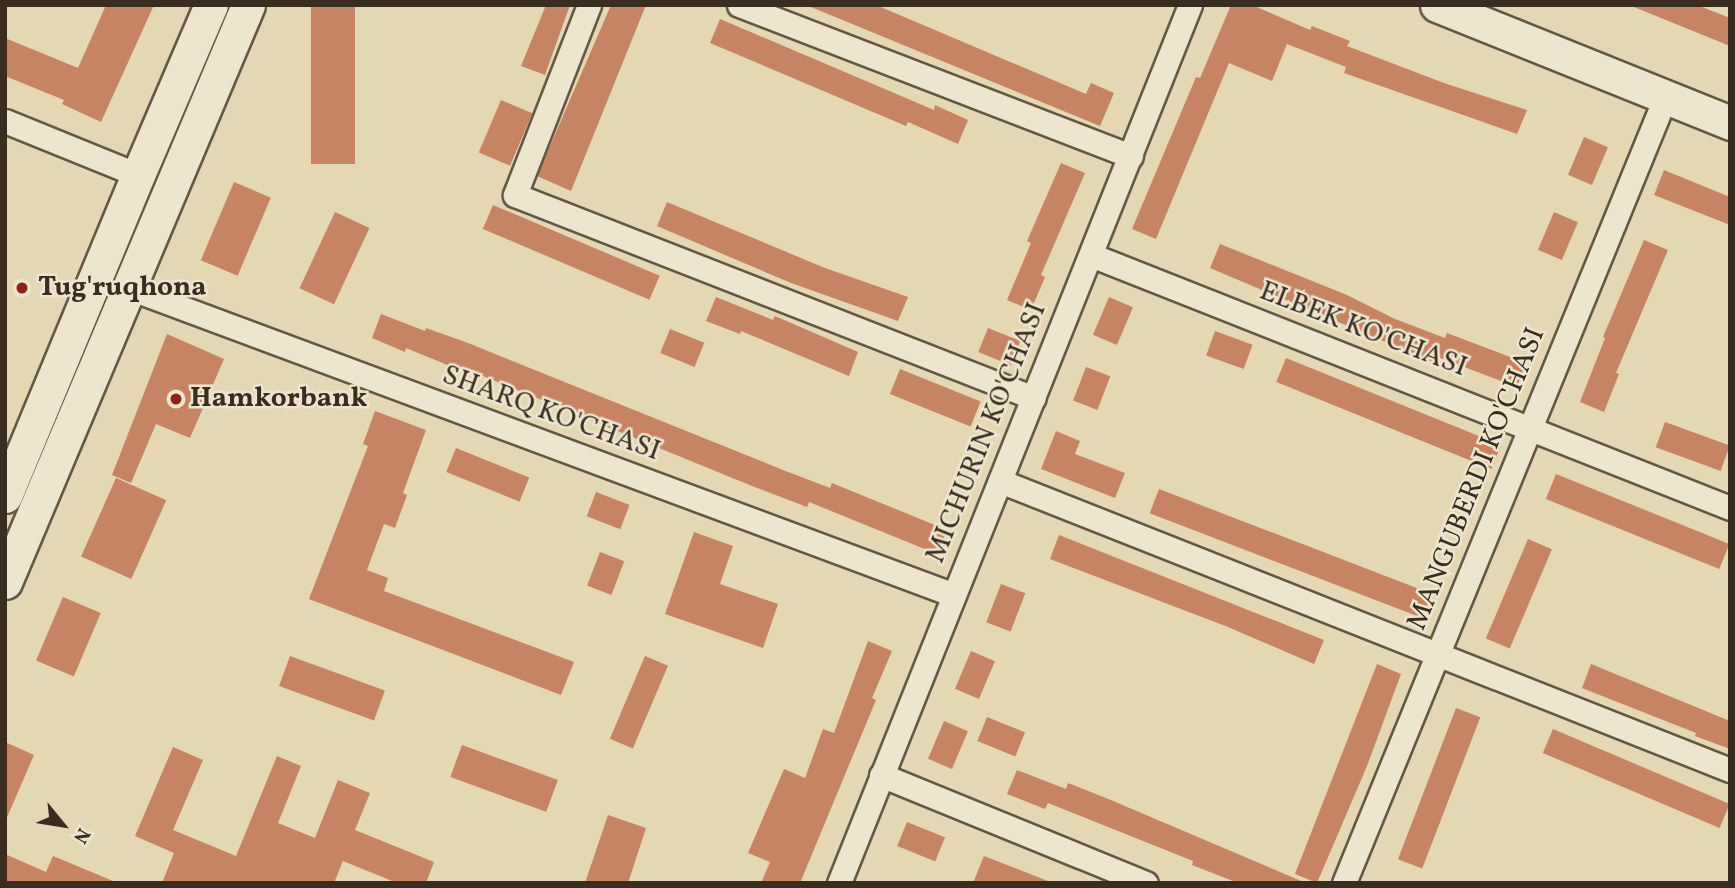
<!DOCTYPE html>
<style>
body{margin:0}
#map{position:relative;width:1735px;height:888px;overflow:hidden;background:#e3d7b4;font-family:Vollkorn,serif}
div>[style]{position:absolute}
.building>*{inset:0;background:#c68464;transform-origin:0 0}
.roads{filter:drop-shadow(2px 0 #635844) drop-shadow(-2px 0 #635844) drop-shadow(0 2px #635844) drop-shadow(0 -2px #635844)}
.minor>*{height:23px;margin:-11.5px;padding:0 11.5px;transform-origin:11.5px;border-radius:11.5px;background:#ede5ce}
.secondary>*{height:33px;margin:-16.5px;padding:0 16.5px;transform-origin:16.5px;border-radius:16.5px;background:#ede5ce}
.dots>*{width:19px;height:19px;translate:-50% -50%;box-sizing:border-box;border:4px solid #ede5ce;border-radius:50%}
span{translate:-50% -50%;white-space:nowrap;text-align:center;line-height:1.15;-webkit-text-stroke:5px #ede5ce;paint-order:stroke}
.poi-label{font-size:28px;color:#382d1f;font-weight:700}
.left{translate:0 -50%;text-align:left}
.street-label{font-size:28px;color:#382d1f}
.frame{position:absolute;inset:0;border:7px solid #382d1f;pointer-events:none}
.north{position:absolute;left:28px;top:790px;width:70px;height:70px;-webkit-text-stroke:5px #ede5ce;paint-order:stroke;rotate:120deg;font-size:19px;font-weight:700;line-height:28px;text-align:center;color:#382d1f}
.north::after{content:'';display:block;margin:auto;width:24px;height:32px;background:#382d1f;clip-path:polygon(50% 0,100% 100%,50% 72%,0 100%)}
</style>
<div id="map">
<div class="building">
<div style="clip-path:polygon(106px 5px,154px 5px,101px 122px,62px 104px,64px 100px,5px 76px,5px 38px,78px 68px)"></div>
<div style="left:311px;top:5px;width:44px;height:159px"></div>
<div style="clip-path:polygon(546px 5px,570px 5px,545px 75px,521px 66px)"></div>
<div style="clip-path:polygon(611px 5px,646px 5px,571px 191px,537px 176px)"></div>
<div style="clip-path:polygon(806px 5px,876px 5px,1086px 94px,1091px 83px,1114px 93px,1100px 126px)"></div>
<div style="clip-path:polygon(1231px 5px,1252px 5px,1310px 30px,1312px 26px,1350px 41px,1347px 46px,1444px 83px,1527px 110px,1517px 134px,1344px 73px,1346px 67px,1287px 44px,1272px 81px,1229px 63px,1156px 239px,1132px 229px,1196px 77px,1200px 78px)"></div>
<div style="clip-path:polygon(1629px 5px,1697px 5px,1730px 18px,1730px 46px)"></div>
<div style="clip-path:polygon(720px 19px,934px 110px,935px 105px,968px 120px,958px 144px,908px 122px,906px 126px,710px 43px)"></div>
<div style="left:501px;top:100px;width:34px;height:57px;rotate:23deg"></div>
<div style="left:1584px;top:137px;width:26px;height:41px;rotate:23deg"></div>
<div style="clip-path:polygon(1061px 163px,1085px 173px,1041px 275px,1045px 277px,1031px 310px,1007px 300px,1031px 243px,1027px 241px)"></div>
<div style="clip-path:polygon(1664px 170px,1730px 197px,1730px 225px,1654px 195px)"></div>
<div style="left:234px;top:182px;width:40px;height:85px;rotate:23deg"></div>
<div style="clip-path:polygon(667px 202px,825px 268px,908px 297px,898px 321px,791px 283px,657px 226px)"></div>
<div style="left:493px;top:205px;width:181px;height:26px;rotate:23deg"></div>
<div style="left:335px;top:212px;width:38px;height:84px;rotate:25deg"></div>
<div style="left:1554px;top:212px;width:26px;height:41px;rotate:23deg"></div>
<div style="clip-path:polygon(1644px 240px,1668px 250px,1616px 373px,1619px 374px,1604px 412px,1580px 402px,1605px 338px,1603px 337px)"></div>
<div style="clip-path:polygon(1220px 244px,1347px 295px,1395px 319px,1445px 338px,1447px 333px,1526px 363px,1517px 387px,1435px 356px,1433px 362px,1210px 268px)"></div>
<div style="clip-path:polygon(716px 297px,773px 320px,775px 316px,858px 352px,849px 376px,741px 331px,740px 334px,706px 321px)"></div>
<div style="left:1109px;top:297px;width:26px;height:41px;rotate:23deg"></div>
<div style="clip-path:polygon(381px 314px,425px 331px,426px 328px,468px 343px,783px 470px,830px 488px,832px 483px,947px 530px,937px 554px,809px 502px,807px 507px,752px 486px,451px 363px,450px 366px,406px 348px,405px 352px,372px 338px)"></div>
<div style="left:988px;top:328px;width:35px;height:26px;rotate:22deg"></div>
<div style="left:670px;top:329px;width:37px;height:26px;rotate:22deg"></div>
<div style="left:1215px;top:331px;width:40px;height:26px;rotate:20deg"></div>
<div style="clip-path:polygon(167px 334px,224px 359px,190px 438px,156px 424px,131px 483px,112px 475px)"></div>
<div style="left:1286px;top:358px;width:232px;height:26px;rotate:22deg"></div>
<div style="left:1086px;top:367px;width:26px;height:36px;rotate:21deg"></div>
<div style="left:900px;top:369px;width:87px;height:27px;rotate:22deg"></div>
<div style="clip-path:polygon(375px 411px,426px 430px,403px 493px,407px 495px,395px 528px,384px 524px,367px 570px,388px 578px,384px 591px,574px 662px,561px 695px,309px 599px,368px 446px,363px 444px)"></div>
<div style="left:1665px;top:422px;width:69px;height:27px;rotate:20deg"></div>
<div style="clip-path:polygon(1056px 431px,1080px 441px,1075px 454px,1125px 473px,1115px 498px,1041px 469px)"></div>
<div style="left:456px;top:448px;width:79px;height:26px;rotate:22deg"></div>
<div style="left:1556px;top:474px;width:187px;height:27px;rotate:22deg"></div>
<div style="left:116px;top:478px;width:55px;height:86px;rotate:24deg"></div>
<div style="left:1159px;top:489px;width:292px;height:26px;rotate:21deg"></div>
<div style="left:596px;top:492px;width:36px;height:26px;rotate:21deg"></div>
<div style="clip-path:polygon(694px 532px,733px 546px,720px 584px,778px 604px,763px 648px,665px 614px)"></div>
<div style="clip-path:polygon(1059px 535px,1324px 640px,1314px 664px,1228px 627px,1050px 559px)"></div>
<div style="left:1528px;top:539px;width:26px;height:108px;rotate:23deg"></div>
<div style="left:600px;top:552px;width:26px;height:36px;rotate:21deg"></div>
<div style="left:1001px;top:584px;width:26px;height:41px;rotate:21deg"></div>
<div style="left:63px;top:597px;width:41px;height:69px;rotate:23deg"></div>
<div style="clip-path:polygon(868px 641px,892px 651px,872px 698px,876px 700px,800px 883px,761px 883px,770px 862px,748px 853px,784px 769px,805px 778px,823px 729px,834px 733px)"></div>
<div style="left:971px;top:651px;width:26px;height:41px;rotate:23deg"></div>
<div style="left:290px;top:656px;width:101px;height:32px;rotate:20deg"></div>
<div style="left:645px;top:656px;width:25px;height:90px;rotate:23deg"></div>
<div style="clip-path:polygon(1377px 664px,1401px 674px,1367px 766px,1317px 883px,1295px 874px)"></div>
<div style="clip-path:polygon(1591px 664px,1730px 721px,1730px 749px,1695px 736px,1696px 733px,1582px 688px)"></div>
<div style="left:1456px;top:708px;width:26px;height:162px;rotate:21deg"></div>
<div style="left:987px;top:717px;width:41px;height:26px;rotate:22deg"></div>
<div style="left:944px;top:721px;width:26px;height:41px;rotate:23deg"></div>
<div style="left:1553px;top:729px;width:192px;height:26px;rotate:23deg"></div>
<div style="clip-path:polygon(5px 742px,34px 755px,5px 822px)"></div>
<div style="left:462px;top:745px;width:102px;height:34px;rotate:20deg"></div>
<div style="clip-path:polygon(173px 747px,203px 760px,173px 830px,236px 856px,277px 756px,301px 766px,278px 823px,315px 838px,338px 780px,370px 793px,355px 830px,434px 862px,426px 883px,397px 883px,343px 861px,334px 883px,162px 883px,174px 853px,135px 836px)"></div>
<div style="clip-path:polygon(1017px 770px,1066px 789px,1068px 783px,1106px 798px,1306px 883px,1238px 883px,1192px 865px,1193px 861px,1048px 803px,1045px 809px,1007px 794px)"></div>
<div style="clip-path:polygon(608px 815px,646px 828px,628px 883px,585px 883px)"></div>
<div style="left:907px;top:822px;width:41px;height:26px;rotate:22deg"></div>
<div style="clip-path:polygon(5px 854px,46px 872px,53px 856px,118px 883px,5px 883px)"></div>
<div style="clip-path:polygon(984px 856px,1048px 881px,1048px 883px,973px 883px)"></div>
</div>
<div class="roads">
<div class="minor">
<div style="left:589px;top:5px;width:204px;rotate:111.3deg"></div>
<div style="left:515px;top:195px;width:557px;rotate:21.36deg"></div>
<div style="left:739px;top:5px;width:420px;rotate:21.1deg"></div>
<div style="left:5px;top:121px;width:144px;rotate:22.1deg"></div>
<div style="left:1091px;top:255px;width:687px;rotate:21.6deg"></div>
<div style="left:129px;top:288px;width:880px;rotate:20.41deg"></div>
<div style="left:1000px;top:481px;width:785px;rotate:21.6deg"></div>
<div style="left:881px;top:775px;width:286px;rotate:22.2deg"></div>
<div style="left:839px;top:883px;width:946px;rotate:-68.21deg"></div>
<div style="left:1344px;top:883px;width:848px;rotate:-67.76deg"></div>
</div>
<div class="secondary">
<div style="left:1437px;top:5px;width:316px;rotate:21.9deg"></div>
<div style="left:5px;top:496px;width:347px;rotate:-67.5deg"></div>
<div style="left:138px;top:175px;width:185px;rotate:-66.8deg"></div>
<div style="left:5px;top:582px;width:626px;rotate:-67.16deg"></div>
</div>
</div>
<div class="dots">
<div style="left:22px;top:288px;background:#8f2418"></div>
<div style="left:176px;top:399px;background:#8f2418"></div>
</div>
<div class="poi-label">
<span class="left" style="left:38px;top:288px">Tug'ruqhona</span>
<span class="left" style="left:190px;top:399px">Hamkorbank</span>
</div>
<div class="street-label">
<span style="left:1363px;top:330px;rotate:21deg">ELBEK KO'CHASI</span>
<span style="left:551px;top:414px;rotate:20deg">SHARQ KO'CHASI</span>
<span style="left:987px;top:433px;rotate:-68deg">MICHURIN KO'CHASI</span>
<span style="left:1477px;top:479px;rotate:-68deg">MANGUBERDI KO'CHASI</span>
</div>
<div class="frame"></div>
<div class="north">N</div>
</div>
